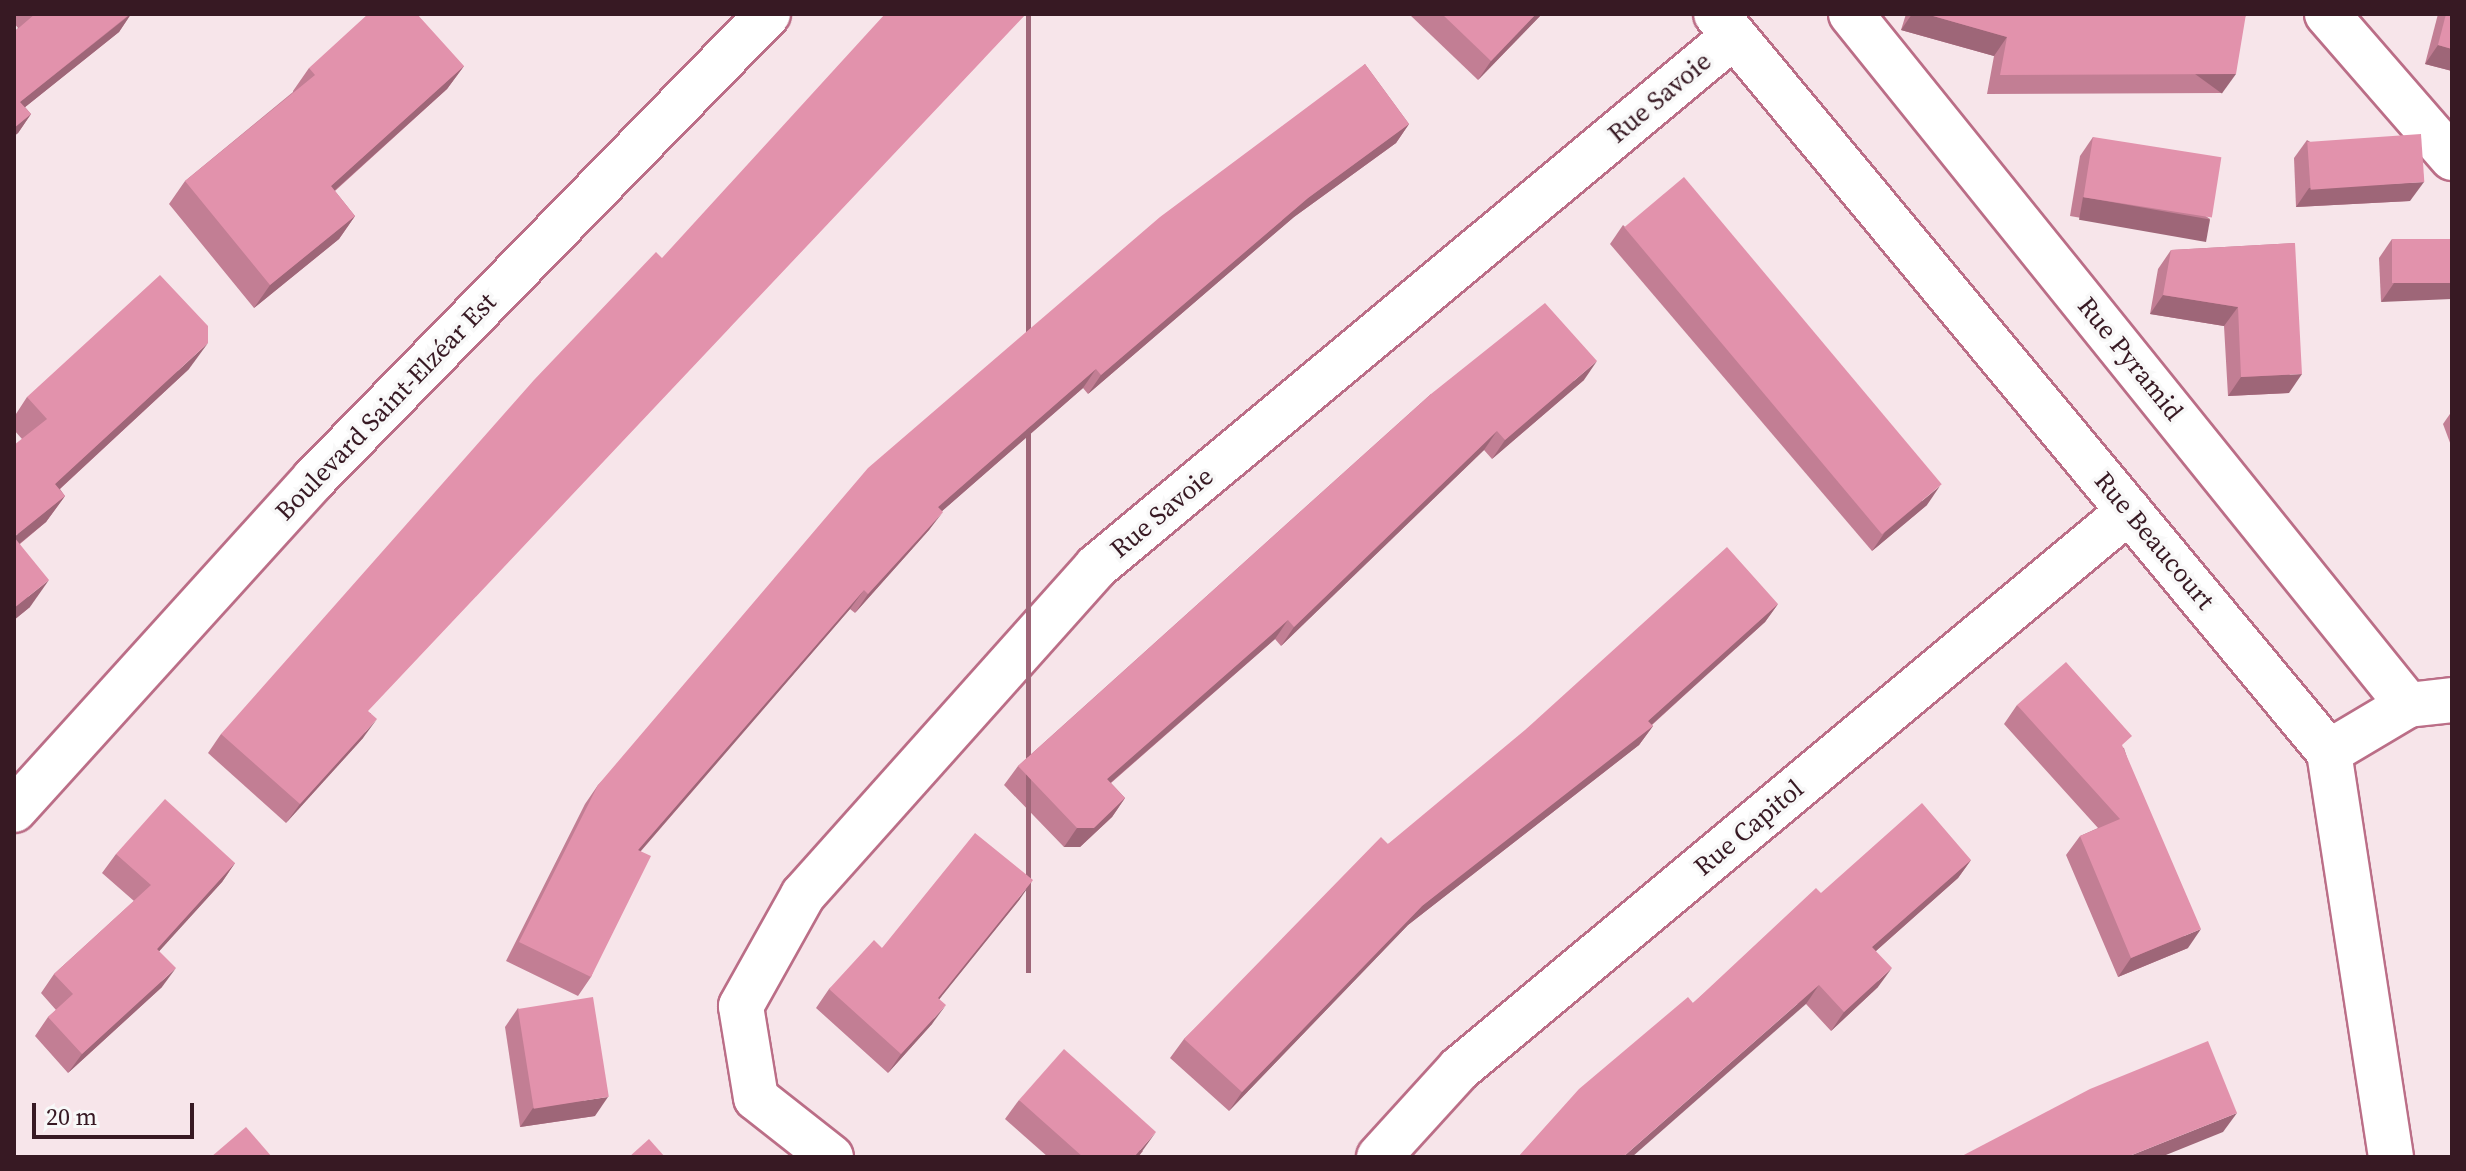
<!DOCTYPE html>
<meta charset="utf-8">
<style>
body{margin:0}
#map{position:relative;width:2466px;height:1171px;overflow:hidden;background:#f7e5ea;font-family:"Source Serif 4",serif}
div>[style]{position:absolute}
.roads{filter:drop-shadow(2px 0 #bb6e87) drop-shadow(-2px 0 #bb6e87) drop-shadow(0 2px #bb6e87) drop-shadow(0 -2px #bb6e87)}
.minor>*{height:44px;margin:-22px;padding:0 22px;transform-origin:22px;border-radius:22px;background:#fff}
.wall>*{inset:0;background:#c27e94}
.shaded-wall>*{inset:0;background:#9e6678;transform-origin:0 0}
.building>*{inset:0;background:#e292ac;transform-origin:0 0}
span{translate:-50% -50%;white-space:nowrap;text-align:center;line-height:1.15;-webkit-text-stroke:7px #f8f8f8;paint-order:stroke}
.street-label{font-size:26px;color:#371923}
.frame{position:absolute;inset:0;border:16px solid #371923;pointer-events:none}
.scale{position:absolute;left:32px;top:1103px;width:162px;height:36px;box-sizing:border-box;border:4px solid #371923;border-top:0;padding-left:10px;font-size:24px;line-height:28px;white-space:nowrap;color:#371923;-webkit-text-stroke:6px #f8f8f8;paint-order:stroke}
</style>
<div id="map">
<div class="roads">
<div class="minor">
<div style="left:1716px;top:14px;width:959px;rotate:50.29deg"></div>
<div style="left:2329px;top:752px;width:410px;rotate:81.3deg"></div>
<div style="left:1851px;top:14px;width:888px;rotate:51.13deg"></div>
<div style="left:2327px;top:14px;width:191px;rotate:49deg"></div>
<div style="left:2329px;top:752px;width:92px;rotate:-30.7deg"></div>
<div style="left:2408px;top:705px;width:44px;rotate:-6.5deg"></div>
<div style="left:14px;top:810px;width:447px;rotate:-47.8deg"></div>
<div style="left:314px;top:479px;width:650px;rotate:-45.69deg"></div>
<div style="left:831px;top:1157px;width:95px;rotate:-141.8deg"></div>
<div style="left:756px;top:1098px;width:93px;rotate:-99.3deg"></div>
<div style="left:741px;top:1006px;width:127px;rotate:-60.8deg"></div>
<div style="left:803px;top:895px;width:440px;rotate:-48.2deg"></div>
<div style="left:1096px;top:567px;width:830px;rotate:-39.77deg"></div>
<div style="left:1379px;top:1157px;width:119px;rotate:-47.7deg"></div>
<div style="left:1459px;top:1069px;width:872px;rotate:-39.79deg"></div>
</div>
</div>
<div class="wall">
<div style="clip-path:polygon(14px 14px,131px 14px,119px 32px,25px 107px,31px 114px,18px 133px,14px 136px,14px 32px,18px 28px,14px 23px)"></div>
<div style="clip-path:polygon(1409px 14px,1542px 14px,1478px 80px)"></div>
<div style="clip-path:polygon(1906px 14px,2246px 14px,2222px 93px,1987px 94px,1994px 56px,1901px 30px)"></div>
<div style="clip-path:polygon(2438px 14px,2452px 14px,2452px 71px,2425px 64px)"></div>
<div style="clip-path:polygon(1365px 64px,1409px 124px,1396px 143px,1294px 217px,1088px 394px,1083px 388px,942px 511px,929px 530px,855px 613px,850px 609px,641px 851px,591px 977px,578px 996px,506px 961px,585px 804px,598px 785px)"></div>
<div style="clip-path:polygon(464px 66px,447px 89px,335px 191px,355px 216px,339px 239px,254px 308px,169px 204px,185px 181px,293px 92px,293px 91px,309px 68px)"></div>
<div style="clip-path:polygon(2093px 137px,2210px 219px,2197px 238px,2070px 216px,2080px 156px)"></div>
<div style="clip-path:polygon(2307px 140px,2410px 201px,2296px 207px,2294px 158px)"></div>
<div style="clip-path:polygon(1623px 225px,1927px 505px,1872px 551px,1610px 244px)"></div>
<div style="clip-path:polygon(2392px 239px,2452px 239px,2381px 302px,2379px 258px)"></div>
<div style="clip-path:polygon(2295px 243px,2289px 393px,2228px 396px,2224px 326px,2150px 314px,2158px 269px,2171px 250px)"></div>
<div style="clip-path:polygon(189px 369px,60px 489px,65px 496px,46px 522px,20px 544px,30px 607px,14px 620px,22px 439px,14px 430px,14px 417px,27px 397px)"></div>
<div style="clip-path:polygon(1584px 380px,1492px 459px,1484px 450px,1281px 646px,1275px 639px,1111px 783px,1125px 798px,1112px 817px,1080px 847px,1064px 847px,1004px 785px,1018px 766px,1431px 394px)"></div>
<div style="clip-path:polygon(2452px 411px,2452px 448px,2443px 424px)"></div>
<div style="clip-path:polygon(1778px 604px,1765px 622px,1652px 725px,1653px 726px,1639px 745px,1408px 925px,1229px 1111px,1170px 1058px,1184px 1039px,1388px 844px)"></div>
<div style="clip-path:polygon(2017px 705px,2124px 748px,2188px 948px,2118px 977px,2066px 855px,2080px 836px,2098px 828px,2004px 724px)"></div>
<div style="clip-path:polygon(371px 713px,363px 738px,286px 823px,208px 753px,221px 734px)"></div>
<div style="clip-path:polygon(116px 854px,235px 863px,222px 882px,159px 951px,162px 987px,68px 1073px,35px 1036px,48px 1017px,56px 1010px,41px 993px,54px 974px,134px 901px,102px 873px)"></div>
<div style="clip-path:polygon(1971px 860px,1958px 878px,1876px 951px,1878px 987px,1831px 1031px,1806px 1004px,1693px 1003px,1821px 893px)"></div>
<div style="clip-path:polygon(1020px 899px,939px 999px,932px 1024px,888px 1073px,816px 1008px,829px 989px,882px 948px)"></div>
<div style="clip-path:polygon(518px 1008px,595px 1116px,520px 1127px,505px 1027px)"></div>
<div style="clip-path:polygon(1019px 1100px,1143px 1151px,1138px 1157px,1048px 1157px,1005px 1119px)"></div>
</div>
<div class="shaded-wall">
<div style="clip-path:polygon(131px 14px,119px 32px,14px 116px,20px 102px)"></div>
<div style="left:1026px;top:14px;width:5px;height:959px"></div>
<div style="clip-path:polygon(1536px 14px,1542px 14px,1478px 80px,1491px 61px)"></div>
<div style="clip-path:polygon(1912px 14px,1926px 14px,2007px 37px,1994px 56px,1901px 30px)"></div>
<div style="clip-path:polygon(2438px 45px,2452px 49px,2452px 71px,2425px 64px)"></div>
<div style="clip-path:polygon(464px 66px,447px 89px,314px 209px,331px 186px)"></div>
<div style="left:2236px;top:74px;width:24px;height:236px;rotate:126deg"></div>
<div style="clip-path:polygon(31px 114px,18px 133px,14px 136px,14px 128px)"></div>
<div style="clip-path:polygon(1409px 124px,1396px 143px,1294px 217px,1088px 394px,1101px 375px,1308px 198px)"></div>
<div style="clip-path:polygon(2424px 182px,2410px 201px,2296px 207px,2309px 188px)"></div>
<div style="left:2083px;top:197px;width:129px;height:23px;rotate:10deg"></div>
<div style="clip-path:polygon(355px 216px,339px 239px,254px 308px,270px 285px)"></div>
<div style="clip-path:polygon(2452px 280px,2452px 299px,2381px 302px,2394px 283px)"></div>
<div style="clip-path:polygon(2163px 295px,2238px 307px,2224px 326px,2150px 314px)"></div>
<div style="clip-path:polygon(208px 343px,189px 369px,37px 510px,55px 484px)"></div>
<div style="clip-path:polygon(1597px 361px,1584px 380px,1492px 459px,1505px 440px)"></div>
<div style="clip-path:polygon(1096px 369px,1083px 388px,925px 526px,938px 507px)"></div>
<div style="clip-path:polygon(2302px 374px,2289px 393px,2228px 396px,2241px 377px)"></div>
<div style="clip-path:polygon(1497px 431px,1484px 450px,1281px 646px,1294px 627px)"></div>
<div style="clip-path:polygon(1940px 486px,1927px 505px,1872px 551px,1885px 532px)"></div>
<div style="clip-path:polygon(65px 496px,46px 522px,14px 548px,14px 537px)"></div>
<div style="clip-path:polygon(943px 512px,929px 530px,855px 613px,868px 594px)"></div>
<div style="clip-path:polygon(49px 580px,30px 607px,14px 620px,14px 608px)"></div>
<div style="clip-path:polygon(864px 590px,850px 609px,625px 869px,638px 850px)"></div>
<div style="clip-path:polygon(1778px 604px,1765px 622px,1638px 737px,1653px 726px,1639px 745px,1408px 925px,1229px 1111px,1242px 1092px,1422px 906px,1648px 721px)"></div>
<div style="clip-path:polygon(1288px 620px,1275px 639px,1093px 798px,1107px 779px)"></div>
<div style="clip-path:polygon(377px 719px,363px 738px,286px 823px,300px 804px)"></div>
<div style="clip-path:polygon(1125px 798px,1112px 817px,1080px 847px,1064px 847px,1077px 828px)"></div>
<div style="clip-path:polygon(1971px 860px,1958px 878px,1859px 966px,1872px 947px)"></div>
<div style="clip-path:polygon(235px 863px,222px 882px,144px 968px,157px 949px)"></div>
<div style="clip-path:polygon(1033px 880px,1020px 899px,925px 1017px,938px 998px)"></div>
<div style="clip-path:polygon(2201px 929px,2188px 948px,2118px 977px,2131px 958px)"></div>
<div style="clip-path:polygon(176px 968px,162px 987px,68px 1073px,82px 1054px)"></div>
<div style="clip-path:polygon(1892px 968px,1878px 987px,1831px 1031px,1844px 1012px)"></div>
<div style="clip-path:polygon(1819px 985px,1806px 1004px,1632px 1157px,1623px 1157px)"></div>
<div style="clip-path:polygon(946px 1005px,932px 1024px,888px 1073px,901px 1054px)"></div>
<div style="clip-path:polygon(608px 1097px,595px 1116px,520px 1127px,533px 1108px)"></div>
<div style="clip-path:polygon(2237px 1113px,2223px 1132px,2161px 1157px,2127px 1157px)"></div>
<div style="clip-path:polygon(1156px 1132px,1138px 1157px,1134px 1157px)"></div>
</div>
<div class="building">
<div style="clip-path:polygon(35px 14px,130px 14px,20px 102px,31px 114px,14px 128px,14px 32px)"></div>
<div style="clip-path:polygon(368px 14px,417px 14px,464px 66px,331px 186px,355px 216px,270px 285px,185px 181px,315px 75px,309px 68px)"></div>
<div style="clip-path:polygon(885px 14px,1026px 14px,368px 711px,377px 719px,300px 804px,221px 734px,534px 380px,656px 252px,662px 258px)"></div>
<div style="clip-path:polygon(1442px 14px,1536px 14px,1491px 61px)"></div>
<div style="clip-path:polygon(1926px 14px,2246px 14px,2236px 74px,2000px 75px,2007px 37px)"></div>
<div style="clip-path:polygon(2446px 14px,2452px 14px,2452px 49px,2438px 45px)"></div>
<div style="clip-path:polygon(1365px 64px,1409px 124px,1308px 198px,1101px 375px,1096px 369px,938px 507px,943px 512px,868px 594px,864px 590px,638px 850px,651px 856px,591px 977px,519px 942px,598px 785px,868px 468px,1160px 217px)"></div>
<div style="left:2421px;top:134px;width:48px;height:114px;rotate:86deg"></div>
<div style="left:2093px;top:137px;width:130px;height:61px;rotate:9deg"></div>
<div style="left:1684px;top:177px;width:401px;height:78px;rotate:50deg"></div>
<div style="left:2392px;top:239px;width:60px;height:44px"></div>
<div style="clip-path:polygon(2295px 243px,2302px 374px,2241px 377px,2238px 307px,2163px 295px,2171px 250px)"></div>
<div style="clip-path:polygon(160px 275px,208px 326px,208px 343px,55px 484px,65px 496px,14px 537px,49px 580px,14px 608px,14px 445px,47px 419px,27px 397px)"></div>
<div style="clip-path:polygon(1545px 303px,1597px 361px,1505px 440px,1497px 431px,1294px 627px,1288px 620px,1107px 779px,1125px 798px,1094px 828px,1077px 828px,1018px 766px,1431px 394px)"></div>
<div style="clip-path:polygon(1727px 547px,1778px 604px,1648px 721px,1653px 726px,1422px 906px,1242px 1092px,1184px 1039px,1381px 837px,1388px 844px,1525px 730px)"></div>
<div style="clip-path:polygon(2066px 662px,2132px 736px,2122px 745px,2201px 929px,2131px 958px,2080px 836px,2120px 819px,2017px 705px)"></div>
<div style="clip-path:polygon(165px 799px,235px 863px,157px 949px,176px 968px,82px 1054px,48px 1017px,73px 994px,54px 974px,151px 885px,116px 854px)"></div>
<div style="clip-path:polygon(1922px 803px,1971px 860px,1872px 947px,1892px 968px,1844px 1012px,1819px 985px,1623px 1157px,1518px 1157px,1579px 1089px,1688px 997px,1693px 1003px,1816px 888px,1821px 893px)"></div>
<div style="clip-path:polygon(975px 833px,1033px 880px,938px 998px,946px 1005px,901px 1054px,829px 989px,874px 940px,882px 948px)"></div>
<div style="left:593px;top:997px;width:101px;height:76px;rotate:81deg"></div>
<div style="clip-path:polygon(2208px 1041px,2237px 1113px,2127px 1157px,1960px 1157px,2090px 1089px)"></div>
<div style="clip-path:polygon(1064px 1049px,1156px 1132px,1134px 1157px,1083px 1157px,1019px 1100px)"></div>
<div style="clip-path:polygon(246px 1127px,272px 1157px,211px 1157px)"></div>
<div style="clip-path:polygon(649px 1139px,665px 1157px,629px 1157px)"></div>
</div>
<div class="street-label">
<span style="left:1660px;top:98px;rotate:-40deg">Rue Savoie</span>
<span style="left:2130px;top:359px;rotate:51deg">Rue Pyramid</span>
<span style="left:386px;top:407px;rotate:-46deg">Boulevard Saint-Elzéar Est</span>
<span style="left:1162px;top:513px;rotate:-40deg">Rue Savoie</span>
<span style="left:2154px;top:541px;rotate:50deg">Rue Beaucourt</span>
<span style="left:1749px;top:828px;rotate:-40deg">Rue Capitol</span>
</div>
<div class="frame"></div>
<div class="scale">20 m</div>
</div>
